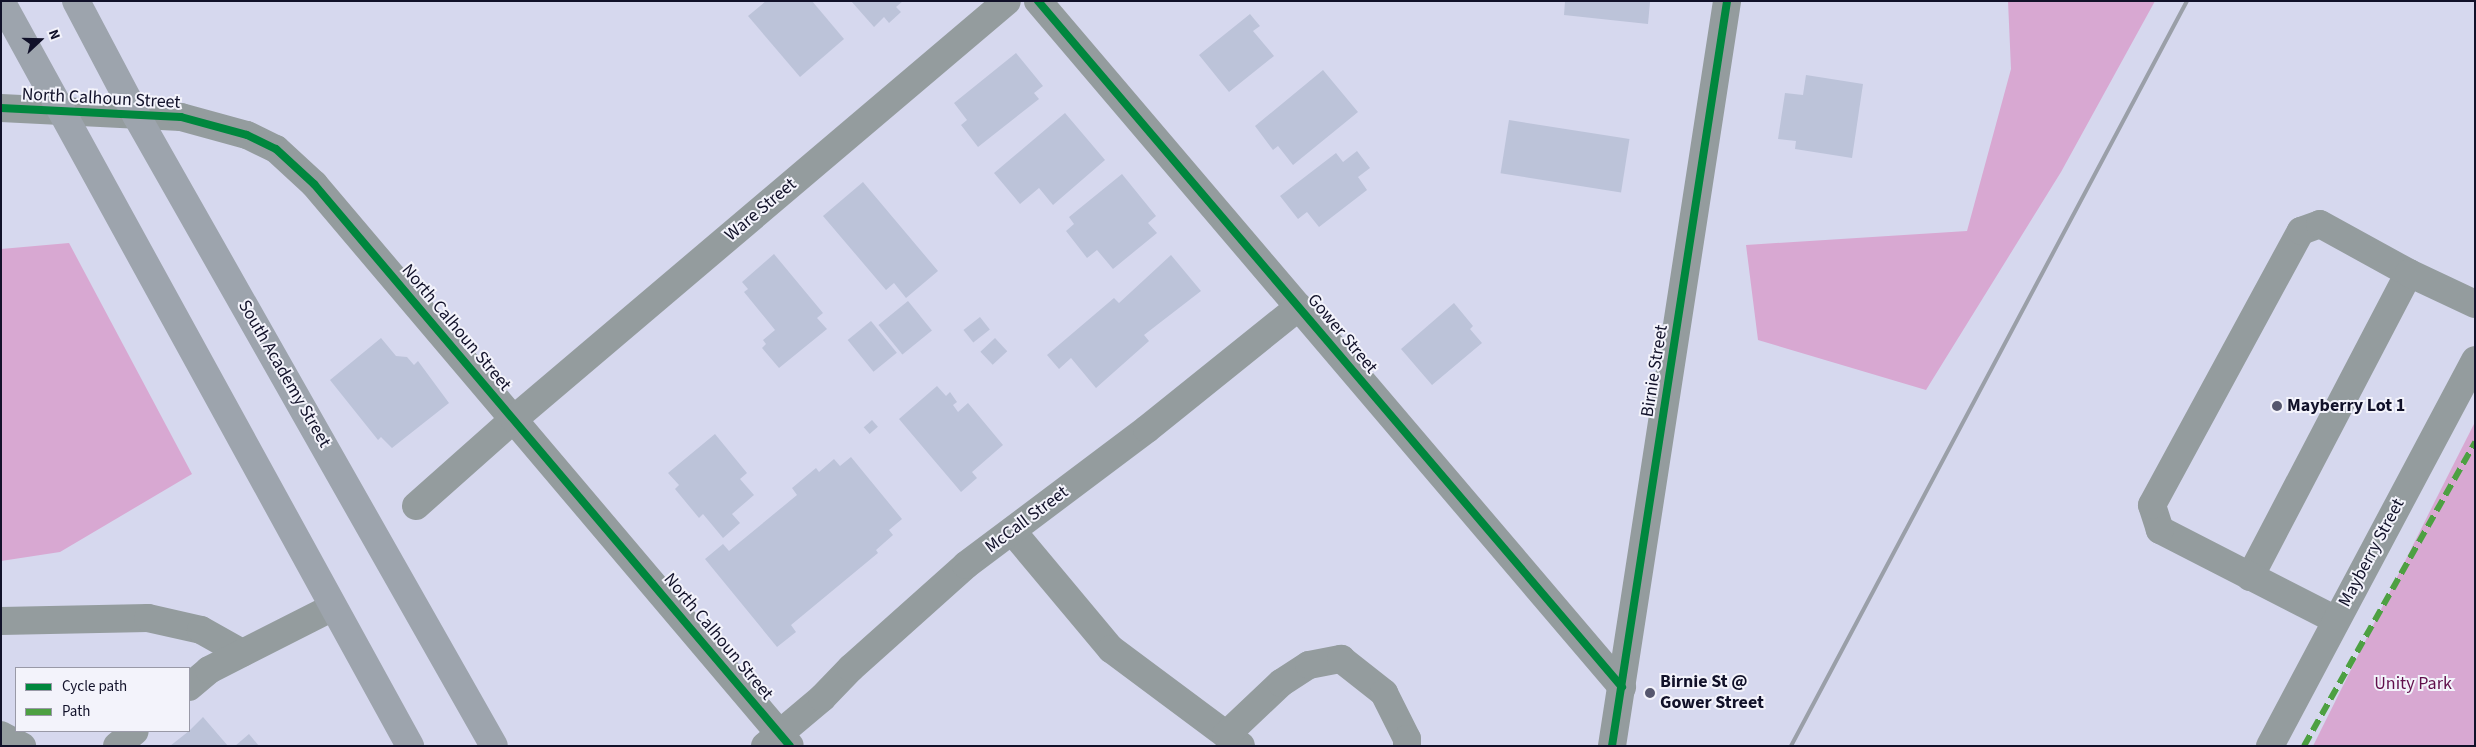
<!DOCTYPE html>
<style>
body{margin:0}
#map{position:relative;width:2476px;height:747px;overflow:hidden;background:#d6d8ee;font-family:"Source Sans 3",sans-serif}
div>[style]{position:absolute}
.green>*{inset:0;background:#d8a8d2}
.building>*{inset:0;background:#bcc3d9;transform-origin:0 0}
.minor>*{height:28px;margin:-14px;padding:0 14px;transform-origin:14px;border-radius:14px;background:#949c9e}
.highway>*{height:28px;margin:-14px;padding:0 14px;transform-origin:14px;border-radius:14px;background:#9da4ad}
.rail>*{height:4px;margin:-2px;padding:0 2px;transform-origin:2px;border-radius:2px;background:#9a9fa8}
.quiet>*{height:6px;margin-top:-3px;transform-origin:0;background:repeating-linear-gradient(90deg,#4da042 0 12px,transparent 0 18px)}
.cycleway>*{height:8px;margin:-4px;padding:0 4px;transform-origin:4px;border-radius:4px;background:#00873e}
.dots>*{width:14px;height:14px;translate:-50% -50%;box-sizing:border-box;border:2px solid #f3f3fb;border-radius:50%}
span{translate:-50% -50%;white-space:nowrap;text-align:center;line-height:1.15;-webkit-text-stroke:4px #f3f3fb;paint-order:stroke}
.street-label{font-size:18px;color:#111129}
.poi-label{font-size:18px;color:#111129;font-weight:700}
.left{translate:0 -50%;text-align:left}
.park-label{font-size:18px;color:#610f4b}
.frame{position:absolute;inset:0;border:2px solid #111129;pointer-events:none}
.legend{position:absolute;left:15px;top:667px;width:175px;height:65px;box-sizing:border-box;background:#f3f3fb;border:1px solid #9999a7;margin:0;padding:6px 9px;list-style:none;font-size:15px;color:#111129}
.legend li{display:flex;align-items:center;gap:10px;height:25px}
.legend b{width:25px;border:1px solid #9999a7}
.north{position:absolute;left:15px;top:15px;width:50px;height:50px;-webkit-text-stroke:4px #f3f3fb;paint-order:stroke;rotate:69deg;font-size:14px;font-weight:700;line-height:20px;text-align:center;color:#111129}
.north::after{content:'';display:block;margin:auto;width:18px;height:22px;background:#111129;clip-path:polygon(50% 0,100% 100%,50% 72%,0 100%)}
</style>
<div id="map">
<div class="green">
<div style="clip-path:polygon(2008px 1px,2155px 1px,2061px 172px,1926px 390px,1758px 340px,1746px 245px,1967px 231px,2011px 69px)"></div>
<div style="clip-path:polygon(69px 243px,192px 474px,60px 552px,1px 561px,1px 249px)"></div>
<div style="clip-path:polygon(2475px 422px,2475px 746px,2313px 746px,2435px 501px)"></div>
</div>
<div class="building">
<div style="clip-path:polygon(766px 1px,812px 1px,844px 39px,800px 77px,748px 16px)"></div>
<div style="clip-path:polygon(851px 1px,903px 1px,896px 7px,901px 12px,889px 23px,884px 17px,874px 27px)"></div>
<div style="clip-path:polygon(1565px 1px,1650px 2px,1648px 24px,1564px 15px)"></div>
<div style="clip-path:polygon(1250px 14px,1260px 26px,1253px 31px,1274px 56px,1229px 92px,1199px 55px)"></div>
<div style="clip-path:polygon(1016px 53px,1043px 86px,1034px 93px,1039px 99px,978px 147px,961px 125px,967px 120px,954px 103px)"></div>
<div style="clip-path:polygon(1323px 70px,1358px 112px,1293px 165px,1278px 146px,1273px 150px,1255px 126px)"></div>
<div style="clip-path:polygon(1806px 75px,1863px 84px,1852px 158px,1795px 149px,1796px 141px,1778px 139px,1785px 93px,1803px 95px)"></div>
<div style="clip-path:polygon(1065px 113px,1105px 160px,1053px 205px,1039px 188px,1020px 204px,994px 173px)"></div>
<div style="left:1509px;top:120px;width:122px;height:54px;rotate:9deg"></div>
<div style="clip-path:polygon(1357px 151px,1370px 168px,1358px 177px,1367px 190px,1319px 227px,1307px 212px,1298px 219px,1280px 196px,1336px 153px,1343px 162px)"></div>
<div style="clip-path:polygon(1122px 174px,1156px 216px,1148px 223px,1157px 233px,1113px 269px,1097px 250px,1087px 258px,1066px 231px,1074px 224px,1069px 217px)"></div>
<div style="clip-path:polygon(863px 182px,938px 271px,906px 298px,894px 283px,886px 290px,823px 216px)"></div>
<div style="clip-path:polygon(774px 254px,823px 313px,817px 318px,827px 329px,779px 368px,762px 348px,766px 344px,763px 340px,775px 330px,744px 292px,748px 289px,742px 282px)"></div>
<div style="clip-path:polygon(1171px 255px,1201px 291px,1144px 335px,1149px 341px,1096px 388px,1071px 358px,1059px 369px,1047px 355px,1114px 298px,1119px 303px)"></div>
<div style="left:908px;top:301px;width:38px;height:38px;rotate:51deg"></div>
<div style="clip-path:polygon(1454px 303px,1473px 326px,1470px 329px,1482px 343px,1432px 385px,1401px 349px)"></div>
<div style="left:980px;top:317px;width:16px;height:21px;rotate:52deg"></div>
<div style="left:871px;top:321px;width:41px;height:30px;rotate:51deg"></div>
<div style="clip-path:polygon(381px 338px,396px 356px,407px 357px,414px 365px,418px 361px,449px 403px,392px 448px,381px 437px,378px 440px,330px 380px)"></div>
<div style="left:995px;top:338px;width:18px;height:20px;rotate:47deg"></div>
<div style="clip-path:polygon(937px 386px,946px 396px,950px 392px,957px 402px,953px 405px,958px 412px,968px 403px,1003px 445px,972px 472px,977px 478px,961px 492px,899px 419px)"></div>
<div style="left:872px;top:420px;width:9px;height:11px;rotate:49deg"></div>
<div style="clip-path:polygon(715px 434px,747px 473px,740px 479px,754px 495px,732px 514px,740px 523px,723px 538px,703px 514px,699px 518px,675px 489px,679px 485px,668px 473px)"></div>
<div style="clip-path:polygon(851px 457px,902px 519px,889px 530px,893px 535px,876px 550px,878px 553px,791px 625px,796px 632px,777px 647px,705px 559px,723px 544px,729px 551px,797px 495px,792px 488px,816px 468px,819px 472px,834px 459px,840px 466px)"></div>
<div style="clip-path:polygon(203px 717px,228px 746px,170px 746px,189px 731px)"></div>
<div style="clip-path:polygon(249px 734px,259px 746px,235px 746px)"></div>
</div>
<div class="minor">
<div style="left:1038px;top:1px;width:901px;rotate:49.59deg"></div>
<div style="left:1px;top:108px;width:180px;rotate:2.9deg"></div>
<div style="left:181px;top:117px;width:68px;rotate:15.3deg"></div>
<div style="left:247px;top:135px;width:32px;rotate:26deg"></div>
<div style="left:276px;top:149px;width:52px;rotate:42.6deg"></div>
<div style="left:314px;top:184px;width:736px;rotate:49.74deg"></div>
<div style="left:416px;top:506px;width:131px;rotate:-41.6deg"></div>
<div style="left:514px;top:419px;width:646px;rotate:-40.29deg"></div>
<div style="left:1013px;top:532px;width:153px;rotate:50.1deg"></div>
<div style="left:1111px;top:649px;width:162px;rotate:36.7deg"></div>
<div style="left:2250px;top:577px;width:343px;rotate:-62.4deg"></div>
<div style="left:2336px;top:620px;width:198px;rotate:-152.9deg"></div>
<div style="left:2160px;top:530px;width:26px;rotate:-108deg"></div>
<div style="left:2152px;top:505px;width:312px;rotate:-61.5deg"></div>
<div style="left:2301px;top:231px;width:20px;rotate:-20deg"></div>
<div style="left:2320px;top:224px;width:102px;rotate:28.8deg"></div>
<div style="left:2409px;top:273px;width:73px;rotate:25.2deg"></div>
<div style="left:1px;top:621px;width:147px;rotate:-1.2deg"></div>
<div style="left:148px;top:618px;width:54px;rotate:12.8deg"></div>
<div style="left:201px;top:630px;width:47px;rotate:29.3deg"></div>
<div style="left:189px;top:687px;width:26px;rotate:-40deg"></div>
<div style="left:209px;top:670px;width:139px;rotate:-26.9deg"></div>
<div style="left:1px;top:735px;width:24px;rotate:28deg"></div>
<div style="left:1226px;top:735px;width:76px;rotate:-43.4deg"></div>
<div style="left:1281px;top:683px;width:33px;rotate:-33deg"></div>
<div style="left:1309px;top:665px;width:33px;rotate:-11deg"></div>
<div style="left:1341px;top:659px;width:55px;rotate:38.3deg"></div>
<div style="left:1384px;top:693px;width:51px;rotate:63.4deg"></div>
<div style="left:1407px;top:739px;width:7px;rotate:90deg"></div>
<div style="left:117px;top:746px;width:23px;rotate:-40deg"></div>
<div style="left:765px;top:746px;width:75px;rotate:-40.1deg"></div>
<div style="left:822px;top:698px;width:42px;rotate:-46deg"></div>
<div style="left:851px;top:668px;width:154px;rotate:-41.8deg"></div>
<div style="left:966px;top:565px;width:226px;rotate:-36.9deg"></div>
<div style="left:1147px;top:429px;width:195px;rotate:-38.8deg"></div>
<div style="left:1612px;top:746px;width:754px;rotate:-81.22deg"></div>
<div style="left:2270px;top:746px;width:437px;rotate:-62deg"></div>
</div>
<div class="highway">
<div style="left:1px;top:1px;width:850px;rotate:61.23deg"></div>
<div style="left:76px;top:1px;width:129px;rotate:62.2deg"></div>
<div style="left:136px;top:115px;width:725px;rotate:60.43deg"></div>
</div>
<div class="rail">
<div style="left:1791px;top:746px;width:844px;rotate:-62.01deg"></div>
</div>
<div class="quiet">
<div style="left:2304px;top:746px;width:349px;rotate:-60.6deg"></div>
</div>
<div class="cycleway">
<div style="left:1038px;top:1px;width:901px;rotate:49.59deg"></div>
<div style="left:1px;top:108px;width:180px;rotate:2.9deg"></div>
<div style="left:181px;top:117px;width:68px;rotate:15.3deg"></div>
<div style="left:247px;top:135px;width:32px;rotate:26deg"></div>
<div style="left:276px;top:149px;width:52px;rotate:42.6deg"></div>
<div style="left:314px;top:184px;width:736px;rotate:49.74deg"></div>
<div style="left:1612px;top:746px;width:754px;rotate:-81.22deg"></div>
</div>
<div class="dots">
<div style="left:2277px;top:406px;background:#56576e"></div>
<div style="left:1650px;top:693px;background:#56576e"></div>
</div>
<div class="street-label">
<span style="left:101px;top:99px;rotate:3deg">North Calhoun Street</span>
<span style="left:761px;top:210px;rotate:-40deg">Ware Street</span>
<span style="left:456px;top:328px;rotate:50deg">North Calhoun Street</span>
<span style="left:1342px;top:334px;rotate:50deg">Gower Street</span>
<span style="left:1655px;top:371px;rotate:-81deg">Birnie Street</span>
<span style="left:284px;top:374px;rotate:60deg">South Academy Street</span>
<span style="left:1027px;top:520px;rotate:-37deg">McCall Street</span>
<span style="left:2372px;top:553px;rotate:-62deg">Mayberry Street</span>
<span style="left:718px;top:637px;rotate:50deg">North Calhoun Street</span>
</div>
<div class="poi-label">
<span class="left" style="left:2287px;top:406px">Mayberry Lot 1</span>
<span class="left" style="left:1660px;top:693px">Birnie St @<br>Gower Street</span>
</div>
<div class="park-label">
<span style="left:2413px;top:684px">Unity Park</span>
</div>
<div class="frame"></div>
<ul class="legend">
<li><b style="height:6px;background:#00873e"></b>Cycle path</li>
<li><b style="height:6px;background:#4da042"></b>Path</li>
</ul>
<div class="north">N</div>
</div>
